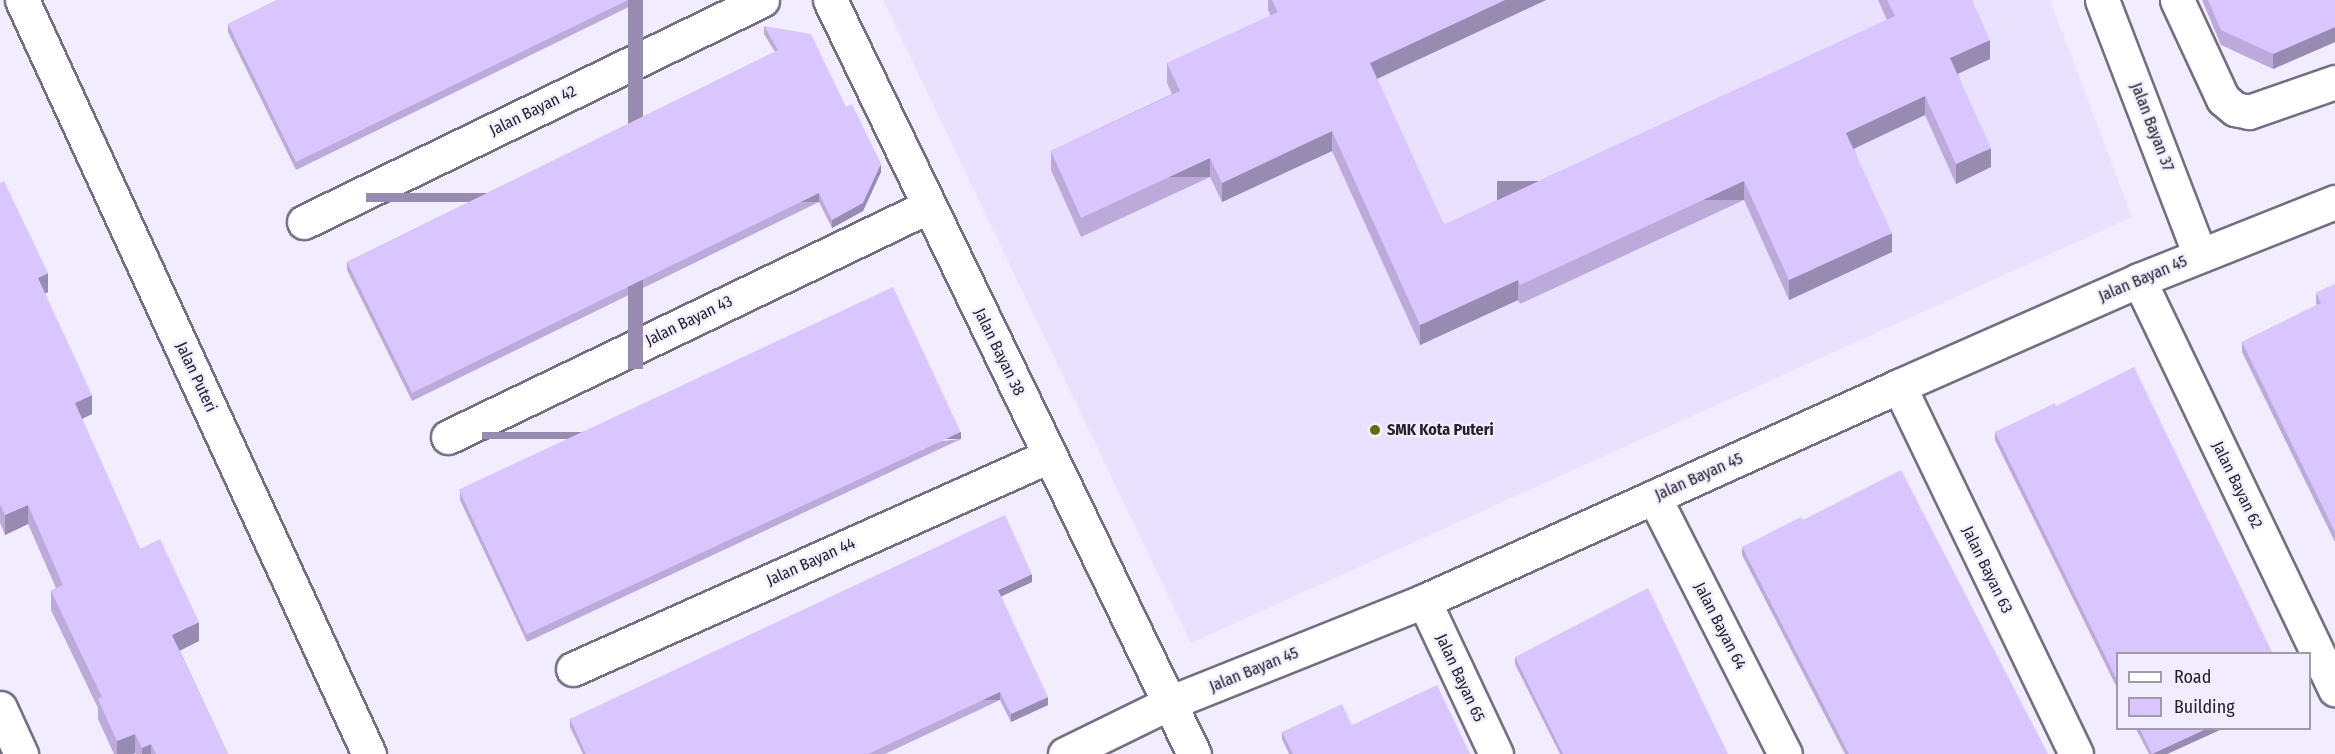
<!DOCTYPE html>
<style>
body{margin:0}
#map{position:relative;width:2335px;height:754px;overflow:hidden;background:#f2ecff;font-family:"Fira Sans Condensed",sans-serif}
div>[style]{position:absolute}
.built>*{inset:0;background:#eae0ff}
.roads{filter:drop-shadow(2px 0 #746e82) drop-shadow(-2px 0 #746e82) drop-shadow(0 2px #746e82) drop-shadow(0 -2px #746e82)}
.minor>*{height:33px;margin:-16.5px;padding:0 16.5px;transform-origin:16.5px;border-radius:16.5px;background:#fff}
.wall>*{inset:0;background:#bbaada}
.shaded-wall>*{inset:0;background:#988bb2;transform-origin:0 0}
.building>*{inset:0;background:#d9c6fe;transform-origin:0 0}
.dots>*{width:16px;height:16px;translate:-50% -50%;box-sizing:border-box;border:3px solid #f2ecff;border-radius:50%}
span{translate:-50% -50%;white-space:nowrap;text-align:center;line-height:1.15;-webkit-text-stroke:4.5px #f2ecff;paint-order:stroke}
.street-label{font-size:16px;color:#24212a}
.poi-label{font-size:16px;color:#24212a;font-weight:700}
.left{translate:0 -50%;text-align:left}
.legend{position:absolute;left:2116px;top:652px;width:195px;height:78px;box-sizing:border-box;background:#f2ecff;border:2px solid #a09baa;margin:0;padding:8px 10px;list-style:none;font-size:18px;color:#24212a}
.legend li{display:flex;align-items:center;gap:12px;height:30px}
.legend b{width:30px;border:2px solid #a09baa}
</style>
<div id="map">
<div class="built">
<div style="clip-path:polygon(883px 0,2050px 0,2132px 217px,1191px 643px)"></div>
</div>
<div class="roads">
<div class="minor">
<div style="left:22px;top:0;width:830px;rotate:65.29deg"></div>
<div style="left:830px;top:0;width:837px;rotate:64.23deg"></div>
<div style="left:2102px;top:0;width:273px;rotate:69deg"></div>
<div style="left:2177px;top:0;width:109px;rotate:65.1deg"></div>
<div style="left:2223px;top:99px;width:16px;rotate:40deg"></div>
<div style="left:2235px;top:109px;width:14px;rotate:12deg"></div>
<div style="left:2249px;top:112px;width:91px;rotate:-19.2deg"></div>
<div style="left:304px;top:222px;width:509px;rotate:-25.86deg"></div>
<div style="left:2139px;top:280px;width:454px;rotate:64.4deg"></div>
<div style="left:1899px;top:386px;width:408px;rotate:64.3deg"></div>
<div style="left:448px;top:437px;width:534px;rotate:-25.65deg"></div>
<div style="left:1654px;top:497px;width:288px;rotate:63deg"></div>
<div style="left:1424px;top:601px;width:169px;rotate:64.8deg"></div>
<div style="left:573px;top:669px;width:521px;rotate:-24.11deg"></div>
<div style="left:0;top:708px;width:51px;rotate:65.5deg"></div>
<div style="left:1065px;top:754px;width:116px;rotate:-26.1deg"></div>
<div style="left:1169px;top:703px;width:275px;rotate:-21.8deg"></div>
<div style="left:1424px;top:601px;width:521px;rotate:-24.35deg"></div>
<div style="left:1899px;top:386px;width:262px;rotate:-23.8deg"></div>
<div style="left:2139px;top:280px;width:211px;rotate:-21.7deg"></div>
</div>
</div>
<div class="wall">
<div style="clip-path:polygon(277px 0,643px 0,296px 170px,228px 32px,228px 24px)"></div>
<div style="clip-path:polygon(1268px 0,1546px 0,1377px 79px,1444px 225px,1887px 20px,1878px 0,1972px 0,1990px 59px,1958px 74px,1991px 167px,1956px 184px,1925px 115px,1854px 149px,1892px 252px,1789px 300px,1744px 200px,1520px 304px,1518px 300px,1420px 345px,1332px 151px,1222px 202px,1210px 177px,1081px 237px,1051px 170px,1051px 151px,1172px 94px,1167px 83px,1167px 63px,1271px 16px,1268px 10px)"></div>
<div style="clip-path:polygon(2202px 0,2335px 0,2335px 42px,2273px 69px,2221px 45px)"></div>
<div style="clip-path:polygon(764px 26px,846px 107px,881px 172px,863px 211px,832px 228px,819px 202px,412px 401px,347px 270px,347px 262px,775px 52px,764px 34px)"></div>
<div style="clip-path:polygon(0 183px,48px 292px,45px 294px,92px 414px,82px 419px,140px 549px,199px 641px,180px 651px,228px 754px,136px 754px,135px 753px,133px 754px,114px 754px,98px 719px,98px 708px,51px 610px,51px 591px,56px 588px,28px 524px,5px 535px,0 523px)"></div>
<div style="clip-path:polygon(2335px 284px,2335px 542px,2242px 352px,2242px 342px,2317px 305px,2316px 303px,2316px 293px)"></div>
<div style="clip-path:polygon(1995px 432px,2118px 654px,2118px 690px,1995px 440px)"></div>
<div style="clip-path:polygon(961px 439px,527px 642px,460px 500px,460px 492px)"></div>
<div style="clip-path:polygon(1803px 520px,2048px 754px,1845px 754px,1742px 555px,1742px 547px)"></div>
<div style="clip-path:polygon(1032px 582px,1001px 596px,1048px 705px,1011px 722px,1000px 700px,885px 754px,583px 754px,570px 727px,570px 719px)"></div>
<div style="clip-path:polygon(1515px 657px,1728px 754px,1560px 754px,1515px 664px)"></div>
<div style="clip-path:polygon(1352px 725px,1470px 754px,1289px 754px,1282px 739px,1282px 732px)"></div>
<div style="clip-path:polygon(2136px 729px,2222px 729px,2167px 754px,2149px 754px)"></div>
</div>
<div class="shaded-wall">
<div style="left:628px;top:0;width:15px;height:369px"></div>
<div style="clip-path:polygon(1505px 0,1546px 0,1370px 82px,1370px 63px)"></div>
<div style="clip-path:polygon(2335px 27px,2335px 42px,2273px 69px,2273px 54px)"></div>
<div style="clip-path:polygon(1990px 40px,1990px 59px,1950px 77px,1950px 58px)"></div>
<div style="clip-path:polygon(1925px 96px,1925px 115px,1846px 152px,1846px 133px)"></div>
<div style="clip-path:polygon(1332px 131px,1332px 151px,1222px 202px,1222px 183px)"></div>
<div style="clip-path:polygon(1991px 148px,1991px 167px,1956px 184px,1956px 164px)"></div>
<div style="left:1210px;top:158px;width:19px;height:142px;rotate:90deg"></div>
<div style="clip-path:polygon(881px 164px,881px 172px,863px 211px,832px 228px,832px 220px)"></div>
<div style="left:1744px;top:181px;width:19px;height:247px;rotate:90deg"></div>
<div style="left:819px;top:193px;width:9px;height:453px;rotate:90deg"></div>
<div style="clip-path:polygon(1892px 233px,1892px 252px,1789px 300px,1789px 280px)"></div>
<div style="clip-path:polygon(48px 273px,48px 292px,38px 297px,38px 278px)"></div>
<div style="clip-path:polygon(1518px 280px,1518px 300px,1420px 345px,1420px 325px)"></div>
<div style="clip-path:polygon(92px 395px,92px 414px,75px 422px,75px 403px)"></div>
<div style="left:961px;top:432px;width:7px;height:479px;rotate:90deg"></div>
<div style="clip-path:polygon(28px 505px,28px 524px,5px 535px,5px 515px)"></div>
<div style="clip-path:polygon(1032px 574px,1032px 582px,998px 598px,998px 590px)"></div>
<div style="clip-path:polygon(199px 622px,199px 641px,172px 654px,172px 635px)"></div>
<div style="left:1000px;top:692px;width:8px;height:146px;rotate:90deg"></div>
<div style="clip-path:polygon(1048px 697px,1048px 705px,1011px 722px,1011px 714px)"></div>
<div style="clip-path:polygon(2206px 729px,2222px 729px,2167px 754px,2152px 754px)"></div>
<div style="clip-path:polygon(135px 734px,135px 753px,133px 754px,117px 754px,117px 741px)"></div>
<div style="clip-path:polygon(151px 744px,151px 754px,142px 754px,142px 748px)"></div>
</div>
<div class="building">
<div style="clip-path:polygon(277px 0,628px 0,296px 162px,228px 24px)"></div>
<div style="clip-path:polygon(1272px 0,1505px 0,1370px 63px,1444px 225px,1895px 16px,1887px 0,1972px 0,1990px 40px,1950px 58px,1991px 148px,1956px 164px,1925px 96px,1846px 133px,1892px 233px,1789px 280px,1744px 181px,1520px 285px,1518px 280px,1420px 325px,1332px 131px,1222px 183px,1210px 158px,1081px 218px,1051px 151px,1180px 91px,1167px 63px,1278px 12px)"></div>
<div style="clip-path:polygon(2208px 0,2335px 0,2335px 27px,2273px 54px,2221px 30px)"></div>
<div style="clip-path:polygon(764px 26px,811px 34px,846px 107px,852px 104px,881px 164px,863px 203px,832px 220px,819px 193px,412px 393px,347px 262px,778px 50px)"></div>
<div style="clip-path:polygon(4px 181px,48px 273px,38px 278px,92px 395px,75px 403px,140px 549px,160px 539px,199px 622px,172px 635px,228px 754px,156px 754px,151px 744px,142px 748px,135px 734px,117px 741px,98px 699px,102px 697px,51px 591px,63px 585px,28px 505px,5px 515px,0 504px,0 183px)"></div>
<div style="clip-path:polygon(2335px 284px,2335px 532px,2242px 342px,2321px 303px,2316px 293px)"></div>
<div style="left:893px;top:287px;width:160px;height:479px;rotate:65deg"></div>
<div style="clip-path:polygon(2134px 367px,2273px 654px,2118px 654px,2118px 682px,1995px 432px,2055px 403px,2056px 406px)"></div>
<div style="clip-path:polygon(1901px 470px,2048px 754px,1849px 754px,1742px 547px,1801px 517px,1803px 520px)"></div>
<div style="clip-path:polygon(1005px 515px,1032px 574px,998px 590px,1048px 697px,1011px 714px,1000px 692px,868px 754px,586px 754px,570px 719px)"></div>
<div style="clip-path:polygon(1648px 588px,1728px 754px,1563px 754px,1515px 657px)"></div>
<div style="clip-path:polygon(1437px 685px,1470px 754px,1293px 754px,1282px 732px,1342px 704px,1352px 725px)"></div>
<div style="clip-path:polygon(2140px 729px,2206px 729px,2152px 754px)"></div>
</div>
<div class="dots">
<div style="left:1375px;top:430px;background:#696905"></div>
</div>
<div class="street-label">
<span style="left:533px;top:111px;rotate:-26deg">Jalan Bayan 42</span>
<span style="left:2152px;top:127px;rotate:69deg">Jalan Bayan 37</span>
<span style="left:2143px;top:279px;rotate:-23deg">Jalan Bayan 45</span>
<span style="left:689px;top:321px;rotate:-26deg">Jalan Bayan 43</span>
<span style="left:999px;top:352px;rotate:64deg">Jalan Bayan 38</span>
<span style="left:196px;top:377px;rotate:65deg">Jalan Puteri</span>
<span style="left:1699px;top:477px;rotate:-24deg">Jalan Bayan 45</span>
<span style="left:2237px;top:485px;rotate:64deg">Jalan Bayan 62</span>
<span style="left:811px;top:562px;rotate:-24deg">Jalan Bayan 44</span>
<span style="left:1987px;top:570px;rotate:64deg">Jalan Bayan 63</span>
<span style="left:1720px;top:626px;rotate:63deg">Jalan Bayan 64</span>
<span style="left:1254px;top:670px;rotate:-22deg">Jalan Bayan 45</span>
<span style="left:1460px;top:678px;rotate:65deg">Jalan Bayan 65</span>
</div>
<div class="poi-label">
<span class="left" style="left:1387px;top:430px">SMK Kota Puteri</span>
</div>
<ul class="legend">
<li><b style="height:8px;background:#fff"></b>Road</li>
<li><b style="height:16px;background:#d9c6fe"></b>Building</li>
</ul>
</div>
